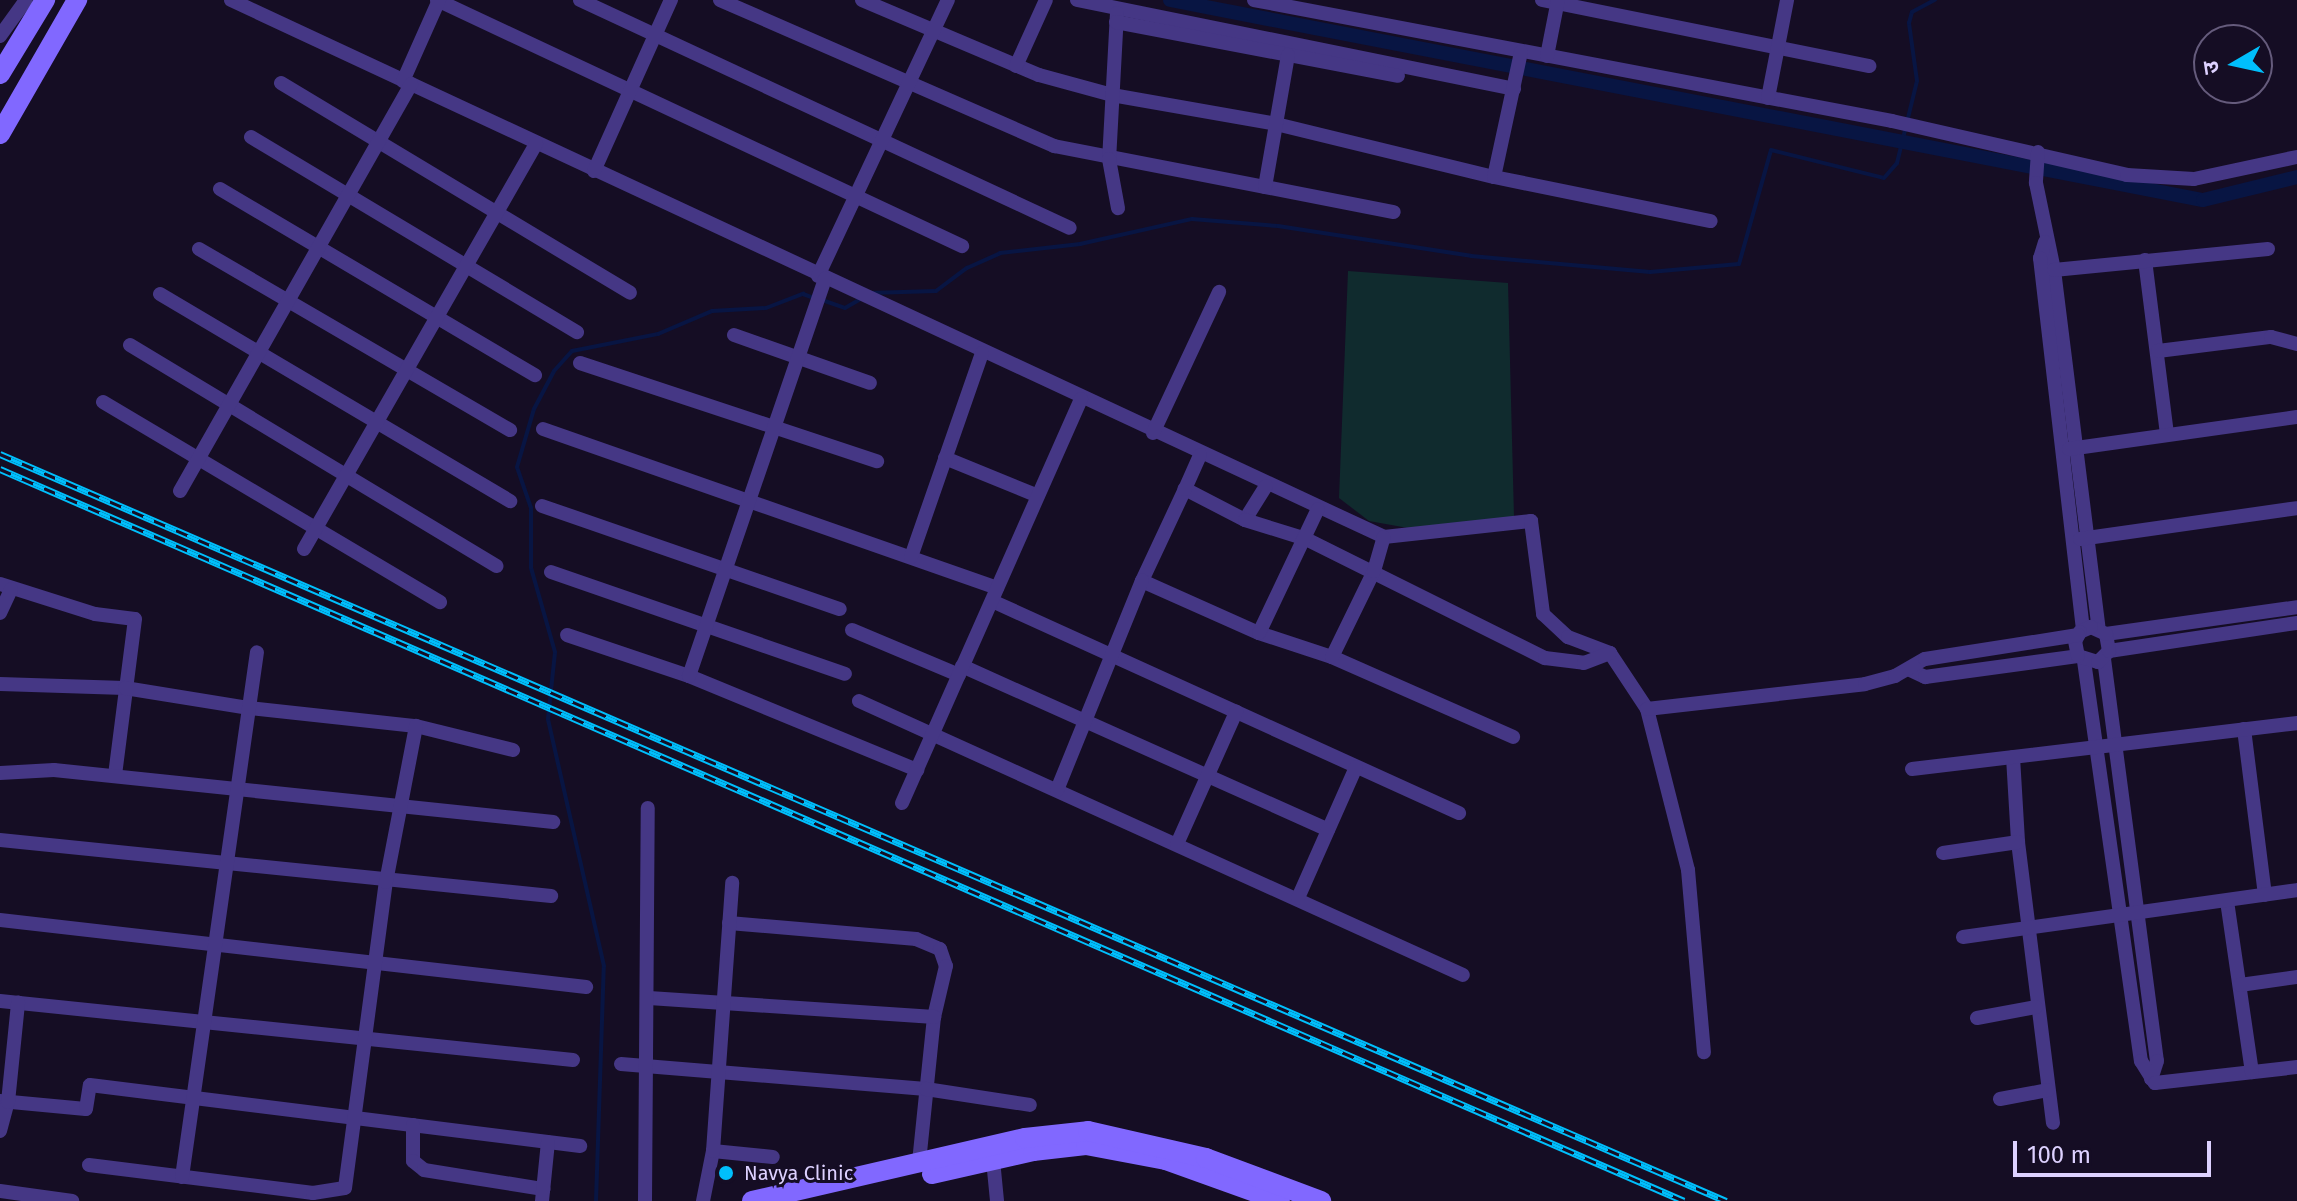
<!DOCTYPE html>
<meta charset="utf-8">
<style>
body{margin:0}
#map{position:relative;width:2297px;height:1201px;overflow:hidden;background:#150d24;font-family:"Fira Sans","Noto Sans Devanagari",sans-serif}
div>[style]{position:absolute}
.green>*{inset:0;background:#102b2e}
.stream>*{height:4px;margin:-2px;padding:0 2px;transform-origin:2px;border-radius:2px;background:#081543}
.canal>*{height:14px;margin:-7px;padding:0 7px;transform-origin:7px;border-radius:7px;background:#081543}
.street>*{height:14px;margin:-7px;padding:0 7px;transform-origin:7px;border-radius:7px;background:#453785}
.secondary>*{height:20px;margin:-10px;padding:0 10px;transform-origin:10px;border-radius:10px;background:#8168ff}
.rail>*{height:7px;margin-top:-3.5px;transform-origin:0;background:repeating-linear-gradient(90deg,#150d24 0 12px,#00bffc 0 24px);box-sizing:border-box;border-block:2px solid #00bffc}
.dots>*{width:22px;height:22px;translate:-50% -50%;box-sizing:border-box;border:4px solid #150d24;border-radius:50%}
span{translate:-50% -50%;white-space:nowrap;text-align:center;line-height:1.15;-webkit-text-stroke:6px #150d24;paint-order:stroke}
.poi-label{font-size:20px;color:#ddd1ff}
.left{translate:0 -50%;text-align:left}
.north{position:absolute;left:2193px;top:24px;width:80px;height:80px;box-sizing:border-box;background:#150d24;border:2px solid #655b7c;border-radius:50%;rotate:261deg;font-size:22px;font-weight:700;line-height:32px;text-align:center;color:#ddd1ff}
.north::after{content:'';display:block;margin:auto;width:28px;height:36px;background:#00bffc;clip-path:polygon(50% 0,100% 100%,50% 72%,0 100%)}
.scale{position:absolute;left:2013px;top:1141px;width:198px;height:36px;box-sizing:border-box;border:4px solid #ddd1ff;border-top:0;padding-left:10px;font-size:24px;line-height:28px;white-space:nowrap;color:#ddd1ff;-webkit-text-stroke:6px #150d24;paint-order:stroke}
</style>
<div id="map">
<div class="green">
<div style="clip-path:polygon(1348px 271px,1508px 283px,1514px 517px,1408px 528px,1369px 521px,1339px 498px)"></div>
</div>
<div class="stream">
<div style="left:869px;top:293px;width:67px;rotate:-1.7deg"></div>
<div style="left:936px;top:291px;width:39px;rotate:-37deg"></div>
<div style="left:967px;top:268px;width:36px;rotate:-24deg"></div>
<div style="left:1000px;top:253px;width:81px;rotate:-6.4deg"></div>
<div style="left:1080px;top:244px;width:115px;rotate:-12.6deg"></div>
<div style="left:1192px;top:219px;width:86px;rotate:4.7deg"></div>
<div style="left:1278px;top:226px;width:195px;rotate:8.8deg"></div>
<div style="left:1471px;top:256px;width:180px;rotate:5.1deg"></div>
<div style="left:1650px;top:272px;width:89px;rotate:-5.1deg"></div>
<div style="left:1739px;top:264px;width:118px;rotate:-74.3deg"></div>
<div style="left:1771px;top:150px;width:116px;rotate:13.9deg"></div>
<div style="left:1884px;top:178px;width:20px;rotate:-49deg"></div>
<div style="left:1897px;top:163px;width:84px;rotate:-76.3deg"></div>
<div style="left:1917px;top:81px;width:59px;rotate:-97.9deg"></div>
<div style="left:1909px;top:23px;width:11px;rotate:-75deg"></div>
<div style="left:1912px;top:12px;width:26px;rotate:-28deg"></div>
<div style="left:822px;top:300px;width:24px;rotate:19deg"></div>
<div style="left:845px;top:308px;width:20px;rotate:-30deg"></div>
<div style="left:596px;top:1201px;width:235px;rotate:-88.1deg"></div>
<div style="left:604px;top:966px;width:253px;rotate:-102.8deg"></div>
<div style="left:548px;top:719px;width:67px;rotate:-84deg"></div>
<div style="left:555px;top:652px;width:87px;rotate:-105.9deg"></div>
<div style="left:531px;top:568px;width:60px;rotate:-90deg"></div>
<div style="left:531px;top:508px;width:43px;rotate:-108.9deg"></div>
<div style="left:517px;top:467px;width:60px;rotate:-73.7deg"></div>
<div style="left:534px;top:409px;width:43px;rotate:-62.2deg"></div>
<div style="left:554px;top:371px;width:27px;rotate:-48deg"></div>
<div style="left:572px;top:351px;width:88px;rotate:-11.2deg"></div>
<div style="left:658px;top:334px;width:59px;rotate:-23.1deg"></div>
<div style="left:712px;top:311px;width:54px;rotate:-3.2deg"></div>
<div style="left:766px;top:308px;width:40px;rotate:-21deg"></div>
<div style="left:803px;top:294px;width:12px;rotate:20deg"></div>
</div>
<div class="canal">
<div style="left:1170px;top:0;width:1052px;rotate:10.96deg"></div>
<div style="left:2203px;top:200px;width:97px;rotate:-13.7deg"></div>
</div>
<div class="street">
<div style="left:231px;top:0;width:1272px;rotate:24.97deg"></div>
<div style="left:1384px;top:537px;width:148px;rotate:-6.2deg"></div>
<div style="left:1531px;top:521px;width:94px;rotate:82.6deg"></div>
<div style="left:1543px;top:614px;width:34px;rotate:43deg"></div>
<div style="left:1568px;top:637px;width:45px;rotate:20.9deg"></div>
<div style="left:1610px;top:653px;width:67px;rotate:56.5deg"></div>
<div style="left:1647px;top:709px;width:166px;rotate:75.7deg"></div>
<div style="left:1688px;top:870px;width:183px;rotate:85deg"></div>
<div style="left:437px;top:0;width:580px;rotate:25.11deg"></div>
<div style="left:580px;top:0;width:540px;rotate:24.95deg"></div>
<div style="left:720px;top:0;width:365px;rotate:23.6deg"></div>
<div style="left:1054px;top:146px;width:346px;rotate:11deg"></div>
<div style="left:862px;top:0;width:192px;rotate:23deg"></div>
<div style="left:1039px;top:75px;width:76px;rotate:15.3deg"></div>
<div style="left:1112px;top:95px;width:167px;rotate:10deg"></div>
<div style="left:1276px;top:124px;width:224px;rotate:13.7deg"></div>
<div style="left:1494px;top:177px;width:221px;rotate:11.5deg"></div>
<div style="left:1077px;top:0;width:446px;rotate:11.5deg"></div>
<div style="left:1254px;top:0;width:649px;rotate:10.74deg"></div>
<div style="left:1892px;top:121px;width:241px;rotate:12.9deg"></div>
<div style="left:2127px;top:175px;width:67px;rotate:3.4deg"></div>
<div style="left:2194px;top:179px;width:105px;rotate:-12.1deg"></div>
<div style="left:1542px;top:0;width:334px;rotate:11.4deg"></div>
<div style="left:1117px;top:13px;width:146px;rotate:93.1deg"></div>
<div style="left:1109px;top:159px;width:50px;rotate:79.6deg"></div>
<div style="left:1116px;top:22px;width:287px;rotate:10.8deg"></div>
<div style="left:0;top:36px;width:44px;rotate:-54.2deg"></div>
<div style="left:1547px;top:56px;width:57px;rotate:-78.9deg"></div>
<div style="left:1016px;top:66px;width:72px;rotate:-65.6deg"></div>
<div style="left:403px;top:81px;width:89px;rotate:-66deg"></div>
<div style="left:281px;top:83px;width:407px;rotate:31deg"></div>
<div style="left:1768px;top:98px;width:100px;rotate:-79deg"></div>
<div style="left:251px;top:137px;width:380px;rotate:30.9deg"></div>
<div style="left:2038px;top:152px;width:31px;rotate:94deg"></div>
<div style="left:2036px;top:183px;width:89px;rotate:78.3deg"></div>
<div style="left:2054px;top:270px;width:362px;rotate:82.9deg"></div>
<div style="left:594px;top:171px;width:188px;rotate:-65.8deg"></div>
<div style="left:1494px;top:177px;width:128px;rotate:-77.8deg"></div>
<div style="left:1265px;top:187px;width:134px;rotate:-80.1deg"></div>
<div style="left:220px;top:189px;width:366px;rotate:30.6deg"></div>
<div style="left:2045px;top:242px;width:17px;rotate:107deg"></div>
<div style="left:2040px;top:258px;width:374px;rotate:83.4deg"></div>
<div style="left:199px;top:249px;width:360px;rotate:30.2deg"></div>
<div style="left:2145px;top:260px;width:175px;rotate:82.8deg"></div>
<div style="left:2054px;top:270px;width:215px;rotate:-5.6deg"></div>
<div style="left:818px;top:276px;width:305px;rotate:-64.8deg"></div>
<div style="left:160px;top:294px;width:407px;rotate:30.6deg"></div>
<div style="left:734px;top:335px;width:144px;rotate:19.4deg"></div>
<div style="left:130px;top:345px;width:428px;rotate:31.1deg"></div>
<div style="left:2158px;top:351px;width:114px;rotate:-7.1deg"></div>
<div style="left:2271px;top:337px;width:27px;rotate:15deg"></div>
<div style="left:580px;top:363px;width:313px;rotate:18.3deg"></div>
<div style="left:103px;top:402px;width:392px;rotate:30.7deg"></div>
<div style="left:543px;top:429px;width:481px;rotate:19.3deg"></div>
<div style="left:1153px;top:433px;width:156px;rotate:-64.9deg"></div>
<div style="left:2069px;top:449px;width:230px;rotate:-8deg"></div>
<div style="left:945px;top:458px;width:100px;rotate:22.2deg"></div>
<div style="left:1266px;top:486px;width:40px;rotate:122deg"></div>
<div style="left:1245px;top:520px;width:68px;rotate:-152.7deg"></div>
<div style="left:1185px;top:489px;width:102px;rotate:115.1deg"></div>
<div style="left:1142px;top:581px;width:128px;rotate:24deg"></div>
<div style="left:1259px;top:633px;width:77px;rotate:18.2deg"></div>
<div style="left:1332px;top:657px;width:198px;rotate:23.8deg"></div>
<div style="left:1185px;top:489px;width:37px;rotate:-66deg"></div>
<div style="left:180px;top:491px;width:468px;rotate:-60.4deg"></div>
<div style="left:542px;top:506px;width:315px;rotate:19.1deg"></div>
<div style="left:1245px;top:520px;width:64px;rotate:17.3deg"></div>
<div style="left:1306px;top:539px;width:267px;rotate:26.5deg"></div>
<div style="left:1545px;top:658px;width:39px;rotate:7deg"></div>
<div style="left:1584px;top:663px;width:28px;rotate:-21deg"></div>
<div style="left:2080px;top:539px;width:219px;rotate:-8.1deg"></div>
<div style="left:304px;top:549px;width:467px;rotate:-60.2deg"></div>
<div style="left:911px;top:557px;width:216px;rotate:-70.8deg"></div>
<div style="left:551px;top:572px;width:311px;rotate:19.1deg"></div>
<div style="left:0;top:584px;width:100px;rotate:17.5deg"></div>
<div style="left:95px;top:614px;width:40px;rotate:7.1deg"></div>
<div style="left:135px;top:619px;width:158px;rotate:97.3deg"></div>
<div style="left:992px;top:601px;width:513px;rotate:24.42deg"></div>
<div style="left:0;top:613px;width:26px;rotate:-65deg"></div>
<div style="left:852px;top:630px;width:116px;rotate:22.8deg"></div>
<div style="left:1259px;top:633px;width:137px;rotate:-64.6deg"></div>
<div style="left:2106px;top:634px;width:193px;rotate:-8deg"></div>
<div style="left:567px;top:635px;width:129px;rotate:18.6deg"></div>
<div style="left:689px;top:676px;width:247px;rotate:22.4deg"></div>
<div style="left:2109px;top:651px;width:190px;rotate:-8.5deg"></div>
<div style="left:1332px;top:657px;width:96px;rotate:-64deg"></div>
<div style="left:1374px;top:571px;width:35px;rotate:-74deg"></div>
<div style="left:2104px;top:659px;width:405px;rotate:82.5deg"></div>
<div style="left:2157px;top:1061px;width:19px;rotate:108deg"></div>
<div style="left:2084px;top:661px;width:404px;rotate:81.9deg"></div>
<div style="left:2141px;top:1061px;width:26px;rotate:58deg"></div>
<div style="left:2155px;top:1083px;width:143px;rotate:-6.4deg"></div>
<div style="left:962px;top:666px;width:401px;rotate:24.1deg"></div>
<div style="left:1910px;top:670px;width:17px;rotate:25deg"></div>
<div style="left:1925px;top:677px;width:154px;rotate:-7.8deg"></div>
<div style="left:2078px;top:656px;width:21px;rotate:17deg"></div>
<div style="left:2098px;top:662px;width:16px;rotate:-45deg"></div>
<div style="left:2109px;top:651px;width:17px;rotate:-100deg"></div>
<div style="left:2106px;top:634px;width:17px;rotate:-155deg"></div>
<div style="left:2091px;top:627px;width:12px;rotate:156deg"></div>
<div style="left:2080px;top:632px;width:10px;rotate:119deg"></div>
<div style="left:2075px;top:641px;width:15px;rotate:79deg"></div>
<div style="left:689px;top:676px;width:420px;rotate:-71.1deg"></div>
<div style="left:0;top:684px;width:125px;rotate:1.8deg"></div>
<div style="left:125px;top:688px;width:126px;rotate:9.2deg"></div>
<div style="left:249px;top:708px;width:168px;rotate:6.2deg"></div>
<div style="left:416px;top:726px;width:100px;rotate:13.9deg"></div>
<div style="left:859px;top:701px;width:663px;rotate:24.4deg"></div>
<div style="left:1647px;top:709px;width:219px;rotate:-6.5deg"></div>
<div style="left:1865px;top:684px;width:31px;rotate:-15deg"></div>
<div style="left:1895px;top:676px;width:34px;rotate:-30deg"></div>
<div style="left:1925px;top:659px;width:155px;rotate:-8.9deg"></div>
<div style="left:2244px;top:729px;width:167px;rotate:82.8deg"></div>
<div style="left:2013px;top:757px;width:85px;rotate:86.6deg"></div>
<div style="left:2018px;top:842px;width:283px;rotate:82.9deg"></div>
<div style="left:1912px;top:769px;width:388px;rotate:-6.8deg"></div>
<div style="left:0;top:773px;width:54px;rotate:-3.2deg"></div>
<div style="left:54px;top:770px;width:502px;rotate:5.95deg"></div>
<div style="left:1057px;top:790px;width:226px;rotate:-67.9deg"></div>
<div style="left:902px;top:803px;width:442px;rotate:-66.1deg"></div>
<div style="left:0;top:840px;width:554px;rotate:5.8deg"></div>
<div style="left:1177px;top:844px;width:145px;rotate:-65.9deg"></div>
<div style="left:1943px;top:853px;width:76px;rotate:-8.3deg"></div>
<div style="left:1298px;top:898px;width:143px;rotate:-66.1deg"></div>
<div style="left:2227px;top:901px;width:173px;rotate:81.7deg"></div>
<div style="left:0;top:920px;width:590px;rotate:6.52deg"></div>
<div style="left:729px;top:923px;width:188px;rotate:4.9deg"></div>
<div style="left:916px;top:939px;width:26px;rotate:23deg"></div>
<div style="left:940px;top:949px;width:18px;rotate:71deg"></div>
<div style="left:946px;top:966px;width:52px;rotate:103.2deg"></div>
<div style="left:934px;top:1017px;width:147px;rotate:95.9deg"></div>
<div style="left:1963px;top:937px;width:337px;rotate:-8deg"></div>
<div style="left:2240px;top:985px;width:58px;rotate:-8deg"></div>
<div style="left:649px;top:998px;width:286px;rotate:3.8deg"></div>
<div style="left:0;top:1001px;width:576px;rotate:5.88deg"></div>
<div style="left:1977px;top:1018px;width:60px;rotate:-10.6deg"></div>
<div style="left:621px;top:1064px;width:306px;rotate:4.7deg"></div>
<div style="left:926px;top:1089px;width:105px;rotate:8.7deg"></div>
<div style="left:2000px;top:1099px;width:49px;rotate:-10.6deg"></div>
<div style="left:0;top:1101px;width:86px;rotate:5.3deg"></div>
<div style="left:86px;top:1109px;width:24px;rotate:-81deg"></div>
<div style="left:90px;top:1085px;width:494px;rotate:7.1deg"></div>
<div style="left:413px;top:1125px;width:36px;rotate:90deg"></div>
<div style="left:413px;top:1161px;width:14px;rotate:39deg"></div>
<div style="left:424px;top:1170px;width:121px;rotate:9.1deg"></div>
<div style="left:0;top:1131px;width:30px;rotate:-75deg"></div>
<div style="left:8px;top:1102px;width:100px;rotate:-84.2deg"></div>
<div style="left:713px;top:1151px;width:60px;rotate:5.7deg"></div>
<div style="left:993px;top:1160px;width:41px;rotate:84.4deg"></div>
<div style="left:89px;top:1165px;width:226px;rotate:7.1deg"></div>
<div style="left:313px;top:1193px;width:32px;rotate:-9deg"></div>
<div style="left:345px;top:1188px;width:309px;rotate:-82.4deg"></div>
<div style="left:386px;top:882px;width:159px;rotate:-79.1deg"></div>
<div style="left:182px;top:1177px;width:530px;rotate:-81.87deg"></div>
<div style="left:0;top:1191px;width:73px;rotate:7.9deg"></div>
<div style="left:542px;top:1201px;width:59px;rotate:-84.2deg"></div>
<div style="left:645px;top:1201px;width:393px;rotate:-89.6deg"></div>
<div style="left:703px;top:1201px;width:51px;rotate:-78.7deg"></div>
<div style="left:713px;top:1151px;width:269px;rotate:-85.9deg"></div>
</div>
<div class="secondary">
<div style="left:0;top:74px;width:87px;rotate:-58.7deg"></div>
<div style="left:0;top:134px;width:155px;rotate:-60.1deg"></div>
<div style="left:932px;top:1174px;width:104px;rotate:-12.8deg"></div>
<div style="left:1033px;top:1151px;width:53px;rotate:-6.5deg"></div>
<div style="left:1086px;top:1145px;width:81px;rotate:10.6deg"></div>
<div style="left:1166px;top:1160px;width:121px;rotate:19.8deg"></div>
<div style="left:752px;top:1201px;width:280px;rotate:-13deg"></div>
<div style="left:1025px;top:1138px;width:63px;rotate:-6.3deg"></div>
<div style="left:1088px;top:1131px;width:121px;rotate:12.9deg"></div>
<div style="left:1206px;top:1158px;width:123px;rotate:20.5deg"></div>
</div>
<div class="rail">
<div style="left:0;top:454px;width:1881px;rotate:23.4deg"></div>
<div style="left:0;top:469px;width:1836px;rotate:23.49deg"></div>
</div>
<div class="dots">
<div style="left:726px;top:1173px;background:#00bffc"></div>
</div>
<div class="poi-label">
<span class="left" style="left:744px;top:1173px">Navya Clinic</span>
</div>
<div class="north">उ</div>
<div class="scale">100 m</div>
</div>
